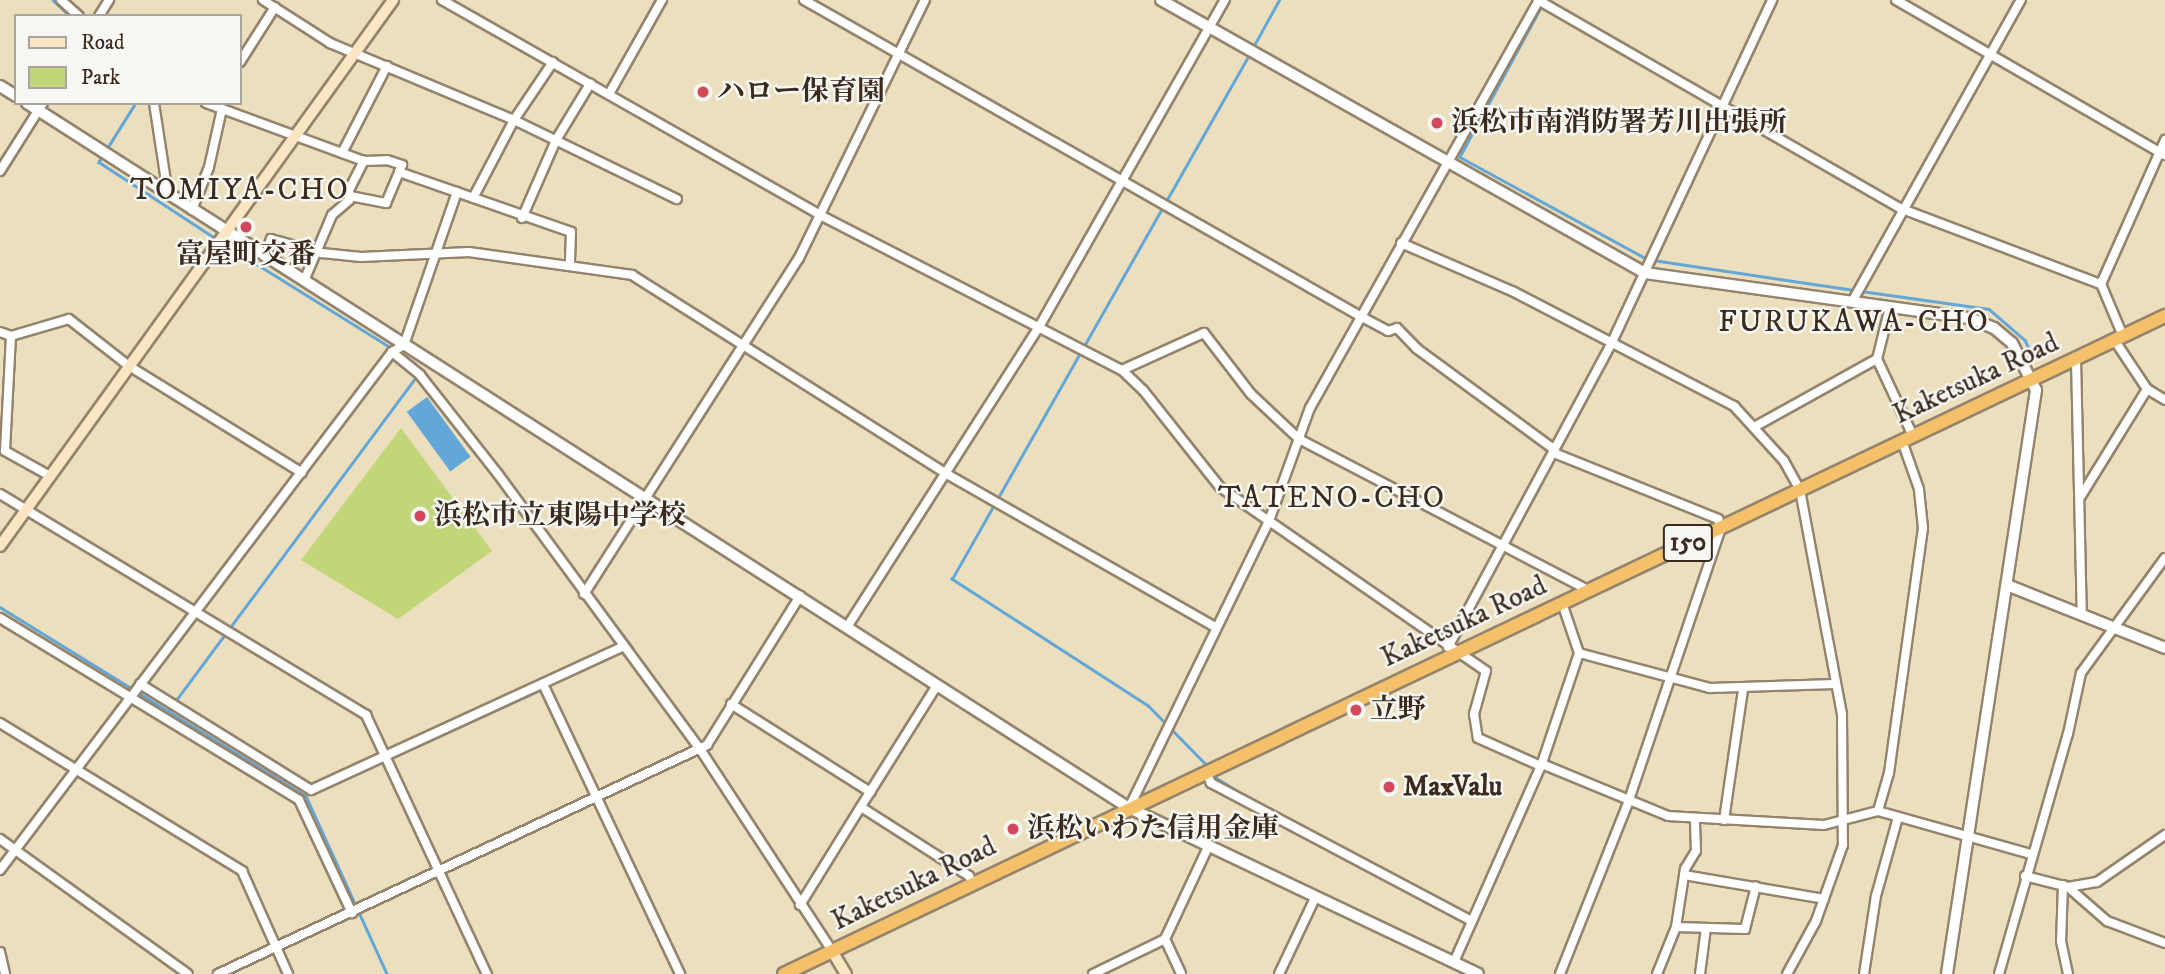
<!DOCTYPE html>
<meta charset="utf-8">
<style>
body{margin:0}
#map{position:relative;width:2165px;height:974px;overflow:hidden;background:#ecdfbe;font-family:"IM FELL DW Pica","Noto Serif JP",serif}
div>[style]{position:absolute}
.green>*{inset:0;background:#c1d579}
.water>*{inset:0;background:#63a7d8;transform-origin:0 0}
.stream>*{height:2.5px;margin:-1.25px;padding:0 1.25px;transform-origin:1.25px;border-radius:1.25px;background:#63a7d8}
.roads{filter:drop-shadow(2px 0 #94846e) drop-shadow(-2px 0 #94846e) drop-shadow(0 2px #94846e) drop-shadow(0 -2px #94846e)}
.minor>*{height:8px;margin:-4px;padding:0 4px;transform-origin:4px;border-radius:4px;background:#fff}
.tertiary>*{height:10px;margin:-5px;padding:0 5px;transform-origin:5px;border-radius:5px;background:#fff}
.secondary>*{height:10px;margin:-5px;padding:0 5px;transform-origin:5px;border-radius:5px;background:#fbe6c3}
.trunk>*{height:12px;margin:-6px;padding:0 6px;transform-origin:6px;border-radius:6px;background:#f4c16a}
.dots>*{width:19px;height:19px;translate:-50% -50%;box-sizing:border-box;border:4px solid #f6f6f2;border-radius:50%}
span{translate:-50% -50%;white-space:nowrap;text-align:center;line-height:1.15;-webkit-text-stroke:5px #f6f6f2;paint-order:stroke}
.shield-label span{padding:2px 5px;background:#f6f6f2;border:2px solid;border-radius:5px;-webkit-text-stroke-width:0}
.shield-label{font-size:26px;color:#3b2a1e;font-weight:700}
.poi-label{font-size:28px;color:#3b2a1e;font-weight:700}
.left{translate:0 -50%;text-align:left}
.street-label{font-size:28px;color:#3b2a1e}
.neighbourhood-label{font-size:30px;color:#3b2a1e;letter-spacing:2px}
.legend{position:absolute;left:14px;top:14px;width:228px;height:91px;box-sizing:border-box;background:#f6f6f2;border:2px solid #aba49d;margin:0;padding:9px 12px;list-style:none;font-size:21px;color:#3b2a1e}
.legend li{display:flex;align-items:center;gap:14px;height:35px}
.legend b{width:35px;border:2px solid #aba49d}
</style>
<div id="map">
<div class="green">
<div style="clip-path:polygon(401px 428px,492px 551px,398px 619px,301px 560px)"></div>
</div>
<div class="water">
<div style="left:427px;top:397px;width:74px;height:25px;rotate:54deg"></div>
</div>
<div class="stream">
<div style="left:53px;top:0;width:23px;rotate:43deg"></div>
<div style="left:1542px;top:6px;width:172px;rotate:118.5deg"></div>
<div style="left:1460px;top:157px;width:213px;rotate:28.6deg"></div>
<div style="left:1252px;top:49px;width:56px;rotate:-61.1deg"></div>
<div style="left:136px;top:103px;width:70px;rotate:122.1deg"></div>
<div style="left:99px;top:162px;width:142px;rotate:33.2deg"></div>
<div style="left:223px;top:243px;width:200px;rotate:31.9deg"></div>
<div style="left:1653px;top:260px;width:203px;rotate:8.5deg"></div>
<div style="left:1861px;top:291px;width:129px;rotate:8deg"></div>
<div style="left:1989px;top:309px;width:48px;rotate:40.7deg"></div>
<div style="left:2025px;top:340px;width:19px;rotate:65deg"></div>
<div style="left:399px;top:352px;width:21px;rotate:41deg"></div>
<div style="left:545px;top:531px;width:145px;rotate:53.1deg"></div>
<div style="left:632px;top:647px;width:93px;rotate:155.1deg"></div>
<div style="left:0;top:607px;width:156px;rotate:31.7deg"></div>
<div style="left:139px;top:693px;width:196px;rotate:31.7deg"></div>
<div style="left:306px;top:796px;width:196px;rotate:65.5deg"></div>
<div style="left:168px;top:711px;width:417px;rotate:-53.4deg"></div>
<div style="left:1207px;top:766px;width:84px;rotate:-134.5deg"></div>
<div style="left:1148px;top:706px;width:234px;rotate:-147.1deg"></div>
<div style="left:952px;top:579px;width:602px;rotate:-60.46deg"></div>
<div style="left:1212px;top:775px;width:45px;rotate:32.3deg"></div>
<div style="left:338px;top:782px;width:224px;rotate:-24.5deg"></div>
<div style="left:1457px;top:909px;width:10px;rotate:24deg"></div>
</div>
<div class="roads">
<div class="minor">
<div style="left:61px;top:0;width:24px;rotate:42deg"></div>
<div style="left:263px;top:0;width:80px;rotate:32.7deg"></div>
<div style="left:330px;top:43px;width:199px;rotate:22.7deg"></div>
<div style="left:514px;top:120px;width:88px;rotate:117.7deg"></div>
<div style="left:442px;top:0;width:433px;rotate:29.6deg"></div>
<div style="left:818px;top:214px;width:342px;rotate:27.2deg"></div>
<div style="left:1122px;top:370px;width:29px;rotate:44deg"></div>
<div style="left:1143px;top:390px;width:124px;rotate:51.6deg"></div>
<div style="left:1220px;top:487px;width:323px;rotate:34.7deg"></div>
<div style="left:1486px;top:671px;width:45px;rotate:105.6deg"></div>
<div style="left:1474px;top:714px;width:24px;rotate:81deg"></div>
<div style="left:1478px;top:738px;width:69px;rotate:24deg"></div>
<div style="left:804px;top:0;width:640px;rotate:29.61deg"></div>
<div style="left:1360px;top:316px;width:32px;rotate:28deg"></div>
<div style="left:1388px;top:331px;width:9px;rotate:-18deg"></div>
<div style="left:1397px;top:328px;width:28px;rotate:46deg"></div>
<div style="left:1416px;top:348px;width:172px;rotate:36.3deg"></div>
<div style="left:1538px;top:0;width:420px;rotate:29.9deg"></div>
<div style="left:1902px;top:209px;width:213px;rotate:20.7deg"></div>
<div style="left:2101px;top:284px;width:56px;rotate:67.1deg"></div>
<div style="left:1896px;top:0;width:310px;rotate:30deg"></div>
<div style="left:99px;top:16px;width:19px;rotate:-58deg"></div>
<div style="left:240px;top:62px;width:65px;rotate:-57.5deg"></div>
<div style="left:553px;top:62px;width:70px;rotate:123.9deg"></div>
<div style="left:514px;top:120px;width:181px;rotate:25.9deg"></div>
<div style="left:609px;top:94px;width:108px;rotate:-60.6deg"></div>
<div style="left:154px;top:103px;width:92px;rotate:81.3deg"></div>
<div style="left:206px;top:103px;width:168px;rotate:20.2deg"></div>
<div style="left:364px;top:161px;width:23px;rotate:-2deg"></div>
<div style="left:387px;top:160px;width:16px;rotate:18deg"></div>
<div style="left:402px;top:165px;width:8px;rotate:113deg"></div>
<div style="left:399px;top:172px;width:182px;rotate:19.2deg"></div>
<div style="left:571px;top:232px;width:34px;rotate:92deg"></div>
<div style="left:342px;top:153px;width:98px;rotate:-62.7deg"></div>
<div style="left:0;top:171px;width:80px;rotate:-57.7deg"></div>
<div style="left:350px;top:196px;width:37px;rotate:11deg"></div>
<div style="left:386px;top:203px;width:34px;rotate:-67deg"></div>
<div style="left:192px;top:210px;width:46px;rotate:-68.4deg"></div>
<div style="left:209px;top:167px;width:59px;rotate:-77.4deg"></div>
<div style="left:522px;top:218px;width:85px;rotate:-66.4deg"></div>
<div style="left:556px;top:140px;width:66px;rotate:-58.7deg"></div>
<div style="left:1401px;top:243px;width:123px;rotate:23.4deg"></div>
<div style="left:1514px;top:292px;width:248px;rotate:27.4deg"></div>
<div style="left:1734px;top:406px;width:74px;rotate:47.7deg"></div>
<div style="left:1784px;top:461px;width:33px;rotate:61deg"></div>
<div style="left:1800px;top:490px;width:229px;rotate:79.4deg"></div>
<div style="left:1842px;top:715px;width:130px;rotate:89.6deg"></div>
<div style="left:1843px;top:845px;width:81px;rotate:109.6deg"></div>
<div style="left:1816px;top:921px;width:60px;rotate:118.7deg"></div>
<div style="left:265px;top:257px;width:19px;rotate:-72deg"></div>
<div style="left:271px;top:239px;width:53px;rotate:15.4deg"></div>
<div style="left:322px;top:253px;width:39px;rotate:6deg"></div>
<div style="left:361px;top:257px;width:108px;rotate:-2.7deg"></div>
<div style="left:469px;top:252px;width:165px;rotate:8deg"></div>
<div style="left:632px;top:275px;width:370px;rotate:32.3deg"></div>
<div style="left:945px;top:473px;width:311px;rotate:29.7deg"></div>
<div style="left:304px;top:281px;width:72px;rotate:-67deg"></div>
<div style="left:332px;top:215px;width:23px;rotate:-41deg"></div>
<div style="left:349px;top:200px;width:10px;rotate:-90deg"></div>
<div style="left:349px;top:190px;width:33px;rotate:-63deg"></div>
<div style="left:2101px;top:284px;width:158px;rotate:-66deg"></div>
<div style="left:1852px;top:302px;width:346px;rotate:-60.8deg"></div>
<div style="left:1890px;top:307px;width:54px;rotate:104deg"></div>
<div style="left:1877px;top:359px;width:85px;rotate:64.9deg"></div>
<div style="left:0;top:332px;width:12px;rotate:20deg"></div>
<div style="left:11px;top:336px;width:60px;rotate:-16.3deg"></div>
<div style="left:69px;top:319px;width:76px;rotate:38.1deg"></div>
<div style="left:129px;top:366px;width:203px;rotate:31.7deg"></div>
<div style="left:11px;top:336px;width:115px;rotate:93deg"></div>
<div style="left:5px;top:451px;width:51px;rotate:29.1deg"></div>
<div style="left:2115px;top:341px;width:58px;rotate:56.3deg"></div>
<div style="left:2147px;top:389px;width:21px;rotate:31deg"></div>
<div style="left:392px;top:352px;width:36px;rotate:39deg"></div>
<div style="left:420px;top:375px;width:126px;rotate:51.8deg"></div>
<div style="left:498px;top:474px;width:341px;rotate:53.7deg"></div>
<div style="left:700px;top:749px;width:241px;rotate:56.8deg"></div>
<div style="left:2076px;top:359px;width:256px;rotate:88.7deg"></div>
<div style="left:1122px;top:370px;width:90px;rotate:-24.3deg"></div>
<div style="left:1204px;top:333px;width:77px;rotate:52.4deg"></div>
<div style="left:1251px;top:394px;width:66px;rotate:43.2deg"></div>
<div style="left:1299px;top:439px;width:326px;rotate:27.6deg"></div>
<div style="left:1756px;top:426px;width:138px;rotate:-29deg"></div>
<div style="left:1554px;top:453px;width:177px;rotate:21.9deg"></div>
<div style="left:1718px;top:519px;width:9px;rotate:72deg"></div>
<div style="left:1721px;top:528px;width:290px;rotate:108.7deg"></div>
<div style="left:1628px;top:803px;width:184px;rotate:111.7deg"></div>
<div style="left:0;top:494px;width:428px;rotate:31.1deg"></div>
<div style="left:366px;top:715px;width:286px;rotate:65deg"></div>
<div style="left:2081px;top:496px;width:126px;rotate:-58.3deg"></div>
<div style="left:584px;top:594px;width:399px;rotate:-57.4deg"></div>
<div style="left:799px;top:258px;width:287px;rotate:-64deg"></div>
<div style="left:0;top:618px;width:350px;rotate:31.3deg"></div>
<div style="left:299px;top:800px;width:125px;rotate:64.9deg"></div>
<div style="left:847px;top:627px;width:356px;rotate:-57.4deg"></div>
<div style="left:1039px;top:327px;width:376px;rotate:-60.4deg"></div>
<div style="left:1448px;top:647px;width:346px;rotate:-61.7deg"></div>
<div style="left:1612px;top:342px;width:378px;rotate:-64.9deg"></div>
<div style="left:1579px;top:653px;width:136px;rotate:15deg"></div>
<div style="left:1710px;top:688px;width:125px;rotate:-1.8deg"></div>
<div style="left:140px;top:684px;width:201px;rotate:31.8deg"></div>
<div style="left:311px;top:790px;width:342px;rotate:-24.7deg"></div>
<div style="left:543px;top:684px;width:321px;rotate:64.7deg"></div>
<div style="left:731px;top:704px;width:165px;rotate:32.3deg"></div>
<div style="left:870px;top:792px;width:133px;rotate:121.8deg"></div>
<div style="left:0;top:723px;width:284px;rotate:31.4deg"></div>
<div style="left:242px;top:871px;width:113px;rotate:65.9deg"></div>
<div style="left:1542px;top:764px;width:136px;rotate:22.4deg"></div>
<div style="left:1668px;top:816px;width:156px;rotate:3.3deg"></div>
<div style="left:1824px;top:825px;width:56px;rotate:-14.5deg"></div>
<div style="left:1878px;top:811px;width:159px;rotate:15.7deg"></div>
<div style="left:1206px;top:772px;width:12px;rotate:66deg"></div>
<div style="left:1211px;top:783px;width:295px;rotate:27.9deg"></div>
<div style="left:870px;top:792px;width:126px;rotate:-57.9deg"></div>
<div style="left:861px;top:807px;width:128px;rotate:32.6deg"></div>
<div style="left:969px;top:876px;width:8px;rotate:60deg"></div>
<div style="left:1129px;top:808px;width:319px;rotate:-64deg"></div>
<div style="left:1269px;top:521px;width:120px;rotate:-70.1deg"></div>
<div style="left:1310px;top:408px;width:468px;rotate:-60.7deg"></div>
<div style="left:1878px;top:811px;width:40px;rotate:-74deg"></div>
<div style="left:1889px;top:773px;width:247px;rotate:-82.1deg"></div>
<div style="left:1923px;top:528px;width:39px;rotate:-96deg"></div>
<div style="left:1919px;top:489px;width:51px;rotate:-109.5deg"></div>
<div style="left:1724px;top:820px;width:131px;rotate:-81.7deg"></div>
<div style="left:0;top:839px;width:231px;rotate:35.7deg"></div>
<div style="left:0;top:870px;width:650px;rotate:-52.88deg"></div>
<div style="left:392px;top:352px;width:14px;rotate:-30deg"></div>
<div style="left:404px;top:345px;width:162px;rotate:-70.9deg"></div>
<div style="left:1684px;top:875px;width:142px;rotate:9.7deg"></div>
<div style="left:2025px;top:876px;width:44px;rotate:14.3deg"></div>
<div style="left:2068px;top:887px;width:52px;rotate:41.1deg"></div>
<div style="left:2107px;top:921px;width:62px;rotate:20.8deg"></div>
<div style="left:2063px;top:885px;width:56px;rotate:92deg"></div>
<div style="left:2061px;top:941px;width:34px;rotate:78deg"></div>
<div style="left:2068px;top:887px;width:29px;rotate:-10deg"></div>
<div style="left:2097px;top:882px;width:83px;rotate:-34.7deg"></div>
<div style="left:1676px;top:927px;width:69px;rotate:1.7deg"></div>
<div style="left:1745px;top:929px;width:44px;rotate:-75.7deg"></div>
<div style="left:1165px;top:939px;width:38px;rotate:65deg"></div>
<div style="left:0;top:952px;width:23px;rotate:77deg"></div>
<div style="left:1454px;top:962px;width:214px;rotate:-66.1deg"></div>
<div style="left:1541px;top:766px;width:119px;rotate:-71.4deg"></div>
<div style="left:1579px;top:653px;width:53px;rotate:-108.8deg"></div>
<div style="left:218px;top:974px;width:540px;rotate:-25.09deg"></div>
<div style="left:707px;top:745px;width:176px;rotate:-58deg"></div>
<div style="left:1093px;top:974px;width:80px;rotate:-25.9deg"></div>
<div style="left:1165px;top:939px;width:104px;rotate:-64.9deg"></div>
<div style="left:1279px;top:974px;width:86px;rotate:-64.6deg"></div>
<div style="left:1657px;top:974px;width:51px;rotate:-68deg"></div>
<div style="left:1676px;top:927px;width:59px;rotate:-81.2deg"></div>
<div style="left:1685px;top:869px;width:21px;rotate:-59deg"></div>
<div style="left:1696px;top:851px;width:31px;rotate:-92deg"></div>
<div style="left:1700px;top:974px;width:46px;rotate:-82.6deg"></div>
<div style="left:1864px;top:974px;width:79px;rotate:-81.3deg"></div>
<div style="left:1876px;top:896px;width:82px;rotate:-74.4deg"></div>
<div style="left:1999px;top:974px;width:250px;rotate:-74deg"></div>
<div style="left:2068px;top:734px;width:62px;rotate:-78deg"></div>
<div style="left:2081px;top:673px;width:142px;rotate:-53.9deg"></div>
</div>
<div class="tertiary">
<div style="left:1161px;top:0;width:556px;rotate:29.43deg"></div>
<div style="left:1645px;top:273px;width:328px;rotate:7.9deg"></div>
<div style="left:1970px;top:318px;width:26px;rotate:23deg"></div>
<div style="left:1994px;top:328px;width:23px;rotate:40deg"></div>
<div style="left:2012px;top:343px;width:53px;rotate:62.9deg"></div>
<div style="left:2036px;top:390px;width:591px;rotate:98.67deg"></div>
<div style="left:0;top:86px;width:19px;rotate:32deg"></div>
<div style="left:27px;top:103px;width:1308px;rotate:32.61deg"></div>
<div style="left:1129px;top:808px;width:386px;rotate:25.4deg"></div>
<div style="left:2007px;top:585px;width:170px;rotate:21.7deg"></div>
</div>
<div class="secondary">
<div style="left:0;top:546px;width:673px;rotate:-54.25deg"></div>
<div style="left:832px;top:951px;width:27px;rotate:59deg"></div>
</div>
<div class="trunk">
<div style="left:784px;top:974px;width:1530px;rotate:-25.48deg"></div>
</div>
</div>
<div class="dots">
<div style="left:703px;top:92px;background:#d1495b"></div>
<div style="left:1437px;top:123px;background:#d1495b"></div>
<div style="left:246px;top:227px;background:#d1495b"></div>
<div style="left:420px;top:516px;background:#d1495b"></div>
<div style="left:1356px;top:710px;background:#d1495b"></div>
<div style="left:1389px;top:787px;background:#d1495b"></div>
<div style="left:1013px;top:829px;background:#d1495b"></div>
</div>
<div class="shield-label">
<span style="left:1688px;top:543px">150</span>
</div>
<div class="poi-label">
<span class="left" style="left:717px;top:92px">ハロー保育園</span>
<span class="left" style="left:1451px;top:123px">浜松市南消防署芳川出張所</span>
<span style="left:246px;top:255px">富屋町交番</span>
<span class="left" style="left:434px;top:516px">浜松市立東陽中学校</span>
<span class="left" style="left:1370px;top:710px">立野</span>
<span class="left" style="left:1403px;top:787px">MaxValu</span>
<span class="left" style="left:1027px;top:829px">浜松いわた信用金庫</span>
</div>
<div class="street-label">
<span style="left:1976px;top:379px;rotate:-25deg">Kaketsuka Road</span>
<span style="left:1464px;top:622px;rotate:-25deg">Kaketsuka Road</span>
<span style="left:914px;top:884px;rotate:-26deg">Kaketsuka Road</span>
</div>
<div class="neighbourhood-label">
<span style="left:240px;top:191px">TOMIYA-CHO</span>
<span style="left:1854px;top:323px">FURUKAWA-CHO</span>
<span style="left:1332px;top:499px">TATENO-CHO</span>
</div>
<ul class="legend">
<li><b style="height:9px;background:#fbe6c3"></b>Road</li>
<li><b style="height:19px;background:#c1d579"></b>Park</li>
</ul>
</div>
